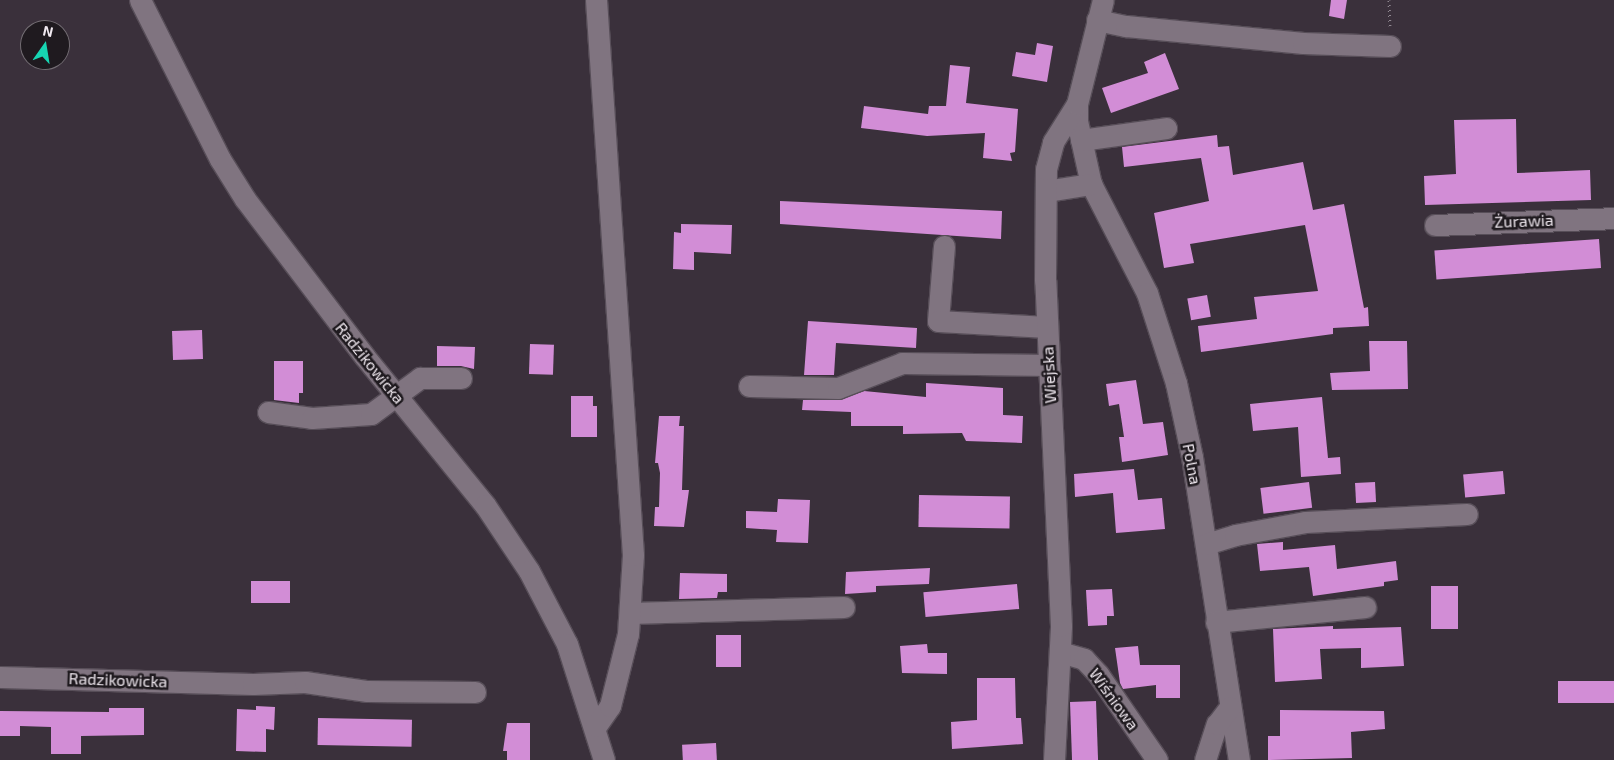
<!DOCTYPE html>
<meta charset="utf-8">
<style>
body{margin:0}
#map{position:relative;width:1614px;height:760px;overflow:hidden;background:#3a303b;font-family:"Exo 2",sans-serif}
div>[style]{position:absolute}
.building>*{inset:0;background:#d28dd6;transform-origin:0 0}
.path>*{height:3px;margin-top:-1.5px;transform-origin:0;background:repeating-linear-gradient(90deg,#908891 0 1px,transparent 0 5px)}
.roads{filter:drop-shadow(1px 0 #574e58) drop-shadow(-1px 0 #574e58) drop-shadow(0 1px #574e58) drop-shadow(0 -1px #574e58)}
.minor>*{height:21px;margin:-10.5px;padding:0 10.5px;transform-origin:10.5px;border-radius:10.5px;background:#807480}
span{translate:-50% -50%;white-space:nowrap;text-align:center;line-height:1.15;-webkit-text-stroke:5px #1f1a1f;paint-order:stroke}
.street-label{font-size:16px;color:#f0e9f0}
.north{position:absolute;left:20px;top:20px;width:50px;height:50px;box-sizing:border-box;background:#1f1a1f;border:1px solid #736d73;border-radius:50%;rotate:13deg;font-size:14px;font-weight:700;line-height:20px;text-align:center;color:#f0e9f0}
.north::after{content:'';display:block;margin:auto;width:18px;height:22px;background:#17d5b2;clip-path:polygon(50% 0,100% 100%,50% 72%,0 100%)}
</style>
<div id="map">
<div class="building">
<div style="clip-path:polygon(1331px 0,1347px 0,1344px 19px,1329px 16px)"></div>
<div style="clip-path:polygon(1037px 43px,1053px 46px,1047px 82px,1012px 76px,1016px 52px,1035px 55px)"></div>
<div style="clip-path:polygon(1165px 53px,1179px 89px,1111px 113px,1102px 88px,1148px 73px,1144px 62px)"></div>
<div style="clip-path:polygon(950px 65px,970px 67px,966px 103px,1018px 109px,1015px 152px,1010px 153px,1012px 161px,983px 158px,985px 133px,927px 136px,861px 128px,864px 106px,928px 114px,929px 106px,946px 106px)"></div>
<div style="clip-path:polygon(1516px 119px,1517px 173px,1590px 170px,1591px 200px,1425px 205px,1424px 176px,1456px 174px,1454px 120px)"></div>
<div style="clip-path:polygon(1217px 135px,1218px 147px,1229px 146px,1233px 175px,1303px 162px,1313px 210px,1344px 204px,1364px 308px,1368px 307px,1369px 326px,1333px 328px,1333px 334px,1201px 352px,1198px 326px,1257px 319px,1254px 297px,1318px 291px,1305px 225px,1190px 244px,1194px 263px,1164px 268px,1154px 213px,1209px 201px,1201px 158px,1124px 167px,1122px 147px)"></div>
<div style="clip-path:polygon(780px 201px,1002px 211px,1001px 239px,780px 224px)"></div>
<div style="clip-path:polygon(681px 224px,732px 225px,731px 254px,694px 252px,694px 270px,673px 269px,674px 232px,681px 233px)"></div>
<div style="left:1599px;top:239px;width:29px;height:165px;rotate:86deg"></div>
<div style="left:1207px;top:295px;width:22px;height:20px;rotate:80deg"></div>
<div style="clip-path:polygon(808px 321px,917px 328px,916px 348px,836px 343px,834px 375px,804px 375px)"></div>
<div style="left:202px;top:330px;width:29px;height:30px;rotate:88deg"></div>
<div style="clip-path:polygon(1369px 341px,1407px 341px,1408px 389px,1332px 390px,1330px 373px,1370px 371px)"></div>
<div style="left:530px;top:344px;width:24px;height:30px;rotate:2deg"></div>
<div style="clip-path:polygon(437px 346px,475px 347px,474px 369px,461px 366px,437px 366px)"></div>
<div style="clip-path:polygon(274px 361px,303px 361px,303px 393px,299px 393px,299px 403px,274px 400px)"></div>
<div style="clip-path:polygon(1136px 380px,1143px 424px,1163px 422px,1168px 455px,1122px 462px,1119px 437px,1124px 437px,1119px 404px,1109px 406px,1106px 384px)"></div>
<div style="clip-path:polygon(926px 383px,1003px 388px,1003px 415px,1023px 416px,1022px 443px,966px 441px,962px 433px,903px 434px,903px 426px,851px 426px,851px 412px,802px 410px,803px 400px,838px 400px,864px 391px,926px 397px)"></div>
<div style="clip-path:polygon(571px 396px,593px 396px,593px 406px,597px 406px,597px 437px,571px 437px)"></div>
<div style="clip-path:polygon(1322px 397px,1328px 458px,1340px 457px,1341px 474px,1301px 477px,1298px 427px,1253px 431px,1250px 404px)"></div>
<div style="clip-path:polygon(659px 416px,680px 416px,679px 426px,684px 426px,682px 490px,689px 490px,684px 527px,654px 526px,655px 507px,659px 507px,660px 473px,658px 463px,655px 463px)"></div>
<div style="clip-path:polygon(1134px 469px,1138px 500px,1162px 498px,1165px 529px,1116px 533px,1113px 493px,1075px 497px,1074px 474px)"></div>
<div style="left:1503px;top:471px;width:23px;height:40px;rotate:85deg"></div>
<div style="left:1309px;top:482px;width:26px;height:49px;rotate:83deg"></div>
<div style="left:1375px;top:482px;width:20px;height:20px;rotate:87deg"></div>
<div style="left:919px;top:495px;width:91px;height:32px;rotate:1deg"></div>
<div style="clip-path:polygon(778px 499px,810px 500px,808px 543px,776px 542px,777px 530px,746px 528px,746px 511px,777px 512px)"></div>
<div style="clip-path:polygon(1283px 542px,1283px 550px,1335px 545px,1337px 569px,1396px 561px,1398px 580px,1384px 582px,1384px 586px,1313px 596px,1309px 567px,1260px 571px,1257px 544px)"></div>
<div style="clip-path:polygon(930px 568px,929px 584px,876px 586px,876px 592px,845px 594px,846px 572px)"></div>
<div style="clip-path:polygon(680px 573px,727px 574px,727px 592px,718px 592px,717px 598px,679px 599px)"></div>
<div style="left:251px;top:581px;width:39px;height:22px"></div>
<div style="left:1017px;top:584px;width:25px;height:94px;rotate:85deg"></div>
<div style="left:1458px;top:586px;width:43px;height:27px;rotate:90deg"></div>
<div style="clip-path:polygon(1112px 589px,1114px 616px,1107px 616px,1107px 625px,1088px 626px,1086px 590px)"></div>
<div style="clip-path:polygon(1333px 626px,1333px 629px,1401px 627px,1404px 666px,1361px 668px,1361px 648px,1320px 649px,1322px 679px,1275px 682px,1273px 629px)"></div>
<div style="left:716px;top:635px;width:25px;height:32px"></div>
<div style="clip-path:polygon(927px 644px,928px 653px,947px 653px,947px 674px,902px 673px,900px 646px)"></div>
<div style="clip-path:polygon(1138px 646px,1140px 665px,1180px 665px,1180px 698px,1156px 698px,1156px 685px,1123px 689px,1120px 683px,1115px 648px)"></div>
<div style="clip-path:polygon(977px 678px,1015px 678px,1016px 718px,1021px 718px,1023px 744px,952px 749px,951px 722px,977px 720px)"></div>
<div style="left:1614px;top:681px;width:22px;height:56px;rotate:90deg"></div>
<div style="left:1096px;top:701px;width:59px;height:26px;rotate:88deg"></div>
<div style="clip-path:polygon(256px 706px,275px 707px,274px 730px,266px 729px,266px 752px,236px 751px,237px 709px,256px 710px)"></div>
<div style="clip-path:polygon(109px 708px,144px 708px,144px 735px,81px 736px,81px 754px,51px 754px,51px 727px,20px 726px,20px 736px,0 736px,0 711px,109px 712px)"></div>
<div style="clip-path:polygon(1280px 710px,1384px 711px,1385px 729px,1351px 732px,1352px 758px,1268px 760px,1268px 736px,1280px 736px)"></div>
<div style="left:318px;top:718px;width:94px;height:27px;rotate:1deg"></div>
<div style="clip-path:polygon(507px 723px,530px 723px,530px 760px,507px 760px,507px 751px,503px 751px)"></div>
<div style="left:716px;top:743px;width:17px;height:34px;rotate:87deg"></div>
</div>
<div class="path">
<div style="left:1389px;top:0;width:26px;rotate:88deg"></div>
</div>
<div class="roads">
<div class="minor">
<div style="left:140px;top:0;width:178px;rotate:63.3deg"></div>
<div style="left:220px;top:159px;width:47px;rotate:58deg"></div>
<div style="left:245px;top:199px;width:198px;rotate:52.8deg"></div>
<div style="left:365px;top:357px;width:191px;rotate:51deg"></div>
<div style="left:485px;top:505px;width:79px;rotate:56.3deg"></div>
<div style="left:529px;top:571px;width:82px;rotate:62.5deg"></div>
<div style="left:567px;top:644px;width:122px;rotate:72.3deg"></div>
<div style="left:1097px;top:20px;width:30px;rotate:12deg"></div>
<div style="left:1126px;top:26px;width:178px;rotate:5.5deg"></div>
<div style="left:1303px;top:43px;width:87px;rotate:2deg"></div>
<div style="left:1077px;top:104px;width:17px;rotate:90deg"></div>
<div style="left:1077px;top:121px;width:65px;rotate:77.5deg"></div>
<div style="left:1091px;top:184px;width:123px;rotate:62.8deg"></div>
<div style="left:1147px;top:293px;width:95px;rotate:72.1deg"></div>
<div style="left:1176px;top:383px;width:76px;rotate:77.8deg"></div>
<div style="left:1192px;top:457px;width:307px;rotate:81.2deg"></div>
<div style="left:1081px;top:140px;width:86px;rotate:-8deg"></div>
<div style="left:1046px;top:191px;width:46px;rotate:-8.8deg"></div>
<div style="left:1435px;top:225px;width:179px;rotate:-2.2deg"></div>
<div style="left:944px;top:246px;width:75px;rotate:94.6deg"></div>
<div style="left:938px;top:321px;width:109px;rotate:3.2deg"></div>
<div style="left:749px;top:386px;width:89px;rotate:1.3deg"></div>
<div style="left:838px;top:388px;width:69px;rotate:-21.3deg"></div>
<div style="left:902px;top:363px;width:147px;rotate:0.8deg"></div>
<div style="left:268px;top:412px;width:44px;rotate:7.8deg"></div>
<div style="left:312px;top:418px;width:59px;rotate:-3.9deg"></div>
<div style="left:371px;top:414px;width:61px;rotate:-36.3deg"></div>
<div style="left:420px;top:378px;width:41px"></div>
<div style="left:1206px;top:544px;width:30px;rotate:-17deg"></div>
<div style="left:1235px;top:535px;width:71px;rotate:-10.5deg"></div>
<div style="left:1305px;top:522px;width:162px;rotate:-2.8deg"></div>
<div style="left:631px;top:613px;width:213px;rotate:-1.6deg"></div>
<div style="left:1216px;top:622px;width:150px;rotate:-5.7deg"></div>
<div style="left:1060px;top:652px;width:25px;rotate:16deg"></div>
<div style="left:1084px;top:659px;width:21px;rotate:47deg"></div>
<div style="left:1098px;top:674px;width:104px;rotate:55.5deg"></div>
<div style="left:0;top:677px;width:253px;rotate:1.6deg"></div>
<div style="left:253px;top:684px;width:52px;rotate:-2.2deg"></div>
<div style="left:305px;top:682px;width:63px;rotate:8.3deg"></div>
<div style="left:367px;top:691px;width:108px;rotate:0.5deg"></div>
<div style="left:596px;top:726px;width:24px;rotate:-55deg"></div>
<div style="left:610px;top:706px;width:74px;rotate:-76deg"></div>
<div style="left:628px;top:634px;width:79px;rotate:-86.4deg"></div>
<div style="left:633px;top:555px;width:556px;rotate:-93.81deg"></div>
<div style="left:1054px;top:760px;width:134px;rotate:-87deg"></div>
<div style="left:1061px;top:626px;width:346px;rotate:-92.6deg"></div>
<div style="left:1045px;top:280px;width:111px;rotate:-89.5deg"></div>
<div style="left:1046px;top:169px;width:28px;rotate:-75deg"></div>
<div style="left:1053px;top:142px;width:45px;rotate:-57.7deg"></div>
<div style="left:1077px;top:104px;width:107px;rotate:-76deg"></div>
<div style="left:1205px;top:760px;width:38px;rotate:-72deg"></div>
<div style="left:1217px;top:724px;width:21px;rotate:-53deg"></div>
</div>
</div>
<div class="street-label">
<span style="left:1524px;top:221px;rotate:-2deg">Żurawia</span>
<span style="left:370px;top:363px;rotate:51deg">Radzikowicka</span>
<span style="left:1049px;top:375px;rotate:-93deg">Wiejska</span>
<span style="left:1192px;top:464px;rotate:79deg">Polna</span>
<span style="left:118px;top:680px;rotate:2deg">Radzikowicka</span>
<span style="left:1114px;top:699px;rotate:54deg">Wiśniowa</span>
</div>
<div class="north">N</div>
</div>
